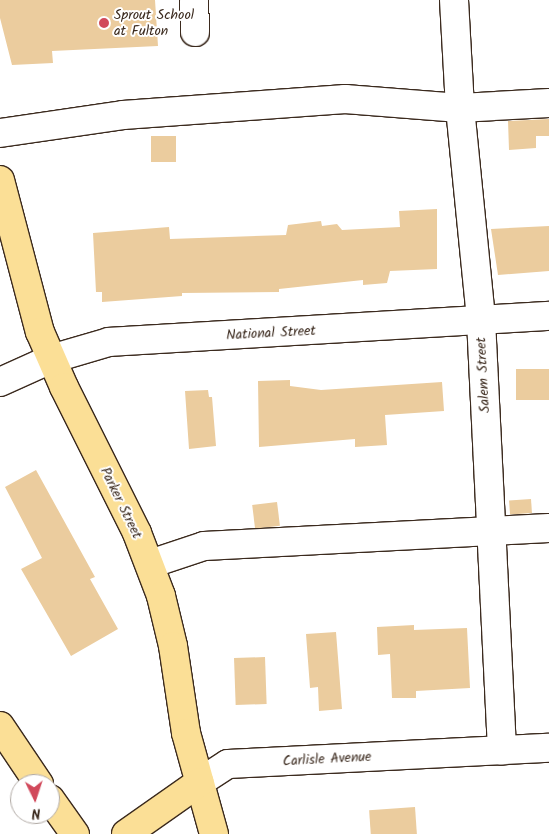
<!DOCTYPE html>
<style>
body{margin:0}
#map{position:relative;width:549px;height:834px;overflow:hidden;background:#fff;font-family:Kalam,sans-serif}
div>[style]{position:absolute}
.building>*{inset:0;background:#ebcc9e;transform-origin:0 0}
.roads{filter:drop-shadow(1px 0 #3b2a1e) drop-shadow(-1px 0 #3b2a1e) drop-shadow(0 1px #3b2a1e) drop-shadow(0 -1px #3b2a1e)}
.minor>*{height:28px;margin:-14px;padding:0 14px;transform-origin:14px;border-radius:14px;background:#fff}
.major>*{height:28px;margin:-14px;padding:0 14px;transform-origin:14px;border-radius:14px;background:#fbdf96}
.dots>*{width:14px;height:14px;translate:-50% -50%;box-sizing:border-box;border:2px solid #fff;border-radius:50%}
span{translate:-50% -50%;white-space:nowrap;text-align:center;line-height:1.15;-webkit-text-stroke:4px #fff;paint-order:stroke}
.poi-label{font-size:14px;color:#3b2a1e}
.left{translate:0 -50%;text-align:left}
.street-label{font-size:14px;color:#3b2a1e}
.north{position:absolute;left:10px;top:774px;width:50px;height:50px;box-sizing:border-box;background:#fff;border:1px solid #b1aaa5;border-radius:50%;rotate:176deg;font-size:14px;font-weight:700;line-height:20px;text-align:center;color:#3b2a1e}
.north::after{content:'';display:block;margin:auto;width:18px;height:22px;background:#d1495b;clip-path:polygon(50% 0,100% 100%,50% 72%,0 100%)}
</style>
<div id="map">
<div class="building">
<div style="clip-path:polygon(0 0,155px 0,158px 46px,52px 51px,53px 63px,12px 65px,0 18px)"></div>
<div style="clip-path:polygon(549px 119px,549px 136px,536px 136px,536px 148px,509px 150px,508px 121px)"></div>
<div style="left:151px;top:136px;width:25px;height:26px"></div>
<div style="clip-path:polygon(437px 209px,437px 269px,390px 271px,387px 283px,363px 285px,363px 280px,279px 289px,279px 292px,182px 293px,182px 296px,102px 302px,102px 292px,96px 292px,93px 233px,169px 227px,170px 239px,286px 235px,288px 225px,321px 221px,322px 226px,337px 224px,342px 230px,400px 227px,399px 211px)"></div>
<div style="clip-path:polygon(549px 226px,549px 271px,498px 275px,491px 229px)"></div>
<div style="left:549px;top:369px;width:31px;height:33px;rotate:90deg"></div>
<div style="clip-path:polygon(290px 380px,290px 386px,321px 390px,442px 382px,444px 411px,385px 415px,387px 445px,355px 447px,355px 439px,259px 447px,258px 381px)"></div>
<div style="clip-path:polygon(208px 390px,209px 397px,212px 397px,216px 446px,189px 449px,185px 391px)"></div>
<div style="clip-path:polygon(36px 470px,95px 577px,90px 579px,118px 629px,71px 656px,21px 569px,42px 558px,5px 487px)"></div>
<div style="left:531px;top:499px;width:14px;height:22px;rotate:86deg"></div>
<div style="left:277px;top:502px;width:24px;height:25px;rotate:83deg"></div>
<div style="clip-path:polygon(414px 625px,414px 630px,467px 628px,470px 688px,416px 691px,416px 698px,392px 698px,390px 654px,378px 655px,377px 627px)"></div>
<div style="clip-path:polygon(336px 632px,342px 709px,319px 711px,318px 687px,310px 688px,306px 634px)"></div>
<div style="left:265px;top:657px;width:47px;height:31px;rotate:88deg"></div>
<div style="left:415px;top:807px;width:27px;height:46px;rotate:86deg"></div>
</div>
<div class="roads">
<div class="minor">
<div style="left:194px;top:0;width:32px;rotate:88deg"></div>
<div style="left:454px;top:0;width:108px;rotate:86.8deg"></div>
<div style="left:460px;top:108px;width:213px;rotate:84.3deg"></div>
<div style="left:481px;top:320px;width:431px;rotate:87.2deg"></div>
<div style="left:0;top:133px;width:124px;rotate:-8.3deg"></div>
<div style="left:123px;top:115px;width:223px;rotate:-4.1deg"></div>
<div style="left:345px;top:99px;width:115px;rotate:4.5deg"></div>
<div style="left:460px;top:108px;width:89px;rotate:-3.2deg"></div>
<div style="left:0;top:382px;width:56px;rotate:-24.3deg"></div>
<div style="left:51px;top:359px;width:60px;rotate:-16.3deg"></div>
<div style="left:109px;top:342px;width:441px;rotate:-3.4deg"></div>
<div style="left:150px;top:564px;width:57px;rotate:-18.4deg"></div>
<div style="left:204px;top:546px;width:345px;rotate:-3deg"></div>
<div style="left:200px;top:782px;width:33px;rotate:-33deg"></div>
<div style="left:228px;top:764px;width:321px;rotate:-2.9deg"></div>
</div>
<div class="major">
<div style="left:0;top:180px;width:157px;rotate:75.3deg"></div>
<div style="left:40px;top:332px;width:60px;rotate:66.4deg"></div>
<div style="left:64px;top:387px;width:163px;rotate:63.4deg"></div>
<div style="left:137px;top:533px;width:67px;rotate:69.1deg"></div>
<div style="left:161px;top:596px;width:51px;rotate:76.5deg"></div>
<div style="left:173px;top:646px;width:88px;rotate:81.5deg"></div>
<div style="left:186px;top:733px;width:105px;rotate:74.5deg"></div>
<div style="left:0;top:726px;width:70px;rotate:56.1deg"></div>
<div style="left:50px;top:799px;width:43px;rotate:54.5deg"></div>
<div style="left:126px;top:834px;width:90px;rotate:-35.1deg"></div>
</div>
</div>
<div class="dots">
<div style="left:104px;top:23px;background:#d1495b"></div>
</div>
<div class="poi-label">
<span class="left" style="left:114px;top:23px">Sprout School<br>at Fulton</span>
</div>
<div class="street-label">
<span style="left:271px;top:333px;rotate:-3deg">National Street</span>
<span style="left:483px;top:375px;rotate:-93deg">Salem Street</span>
<span style="left:121px;top:503px;rotate:64deg">Parker Street</span>
<span style="left:327px;top:759px;rotate:-3deg">Carlisle Avenue</span>
</div>
<div class="north">N</div>
</div>
